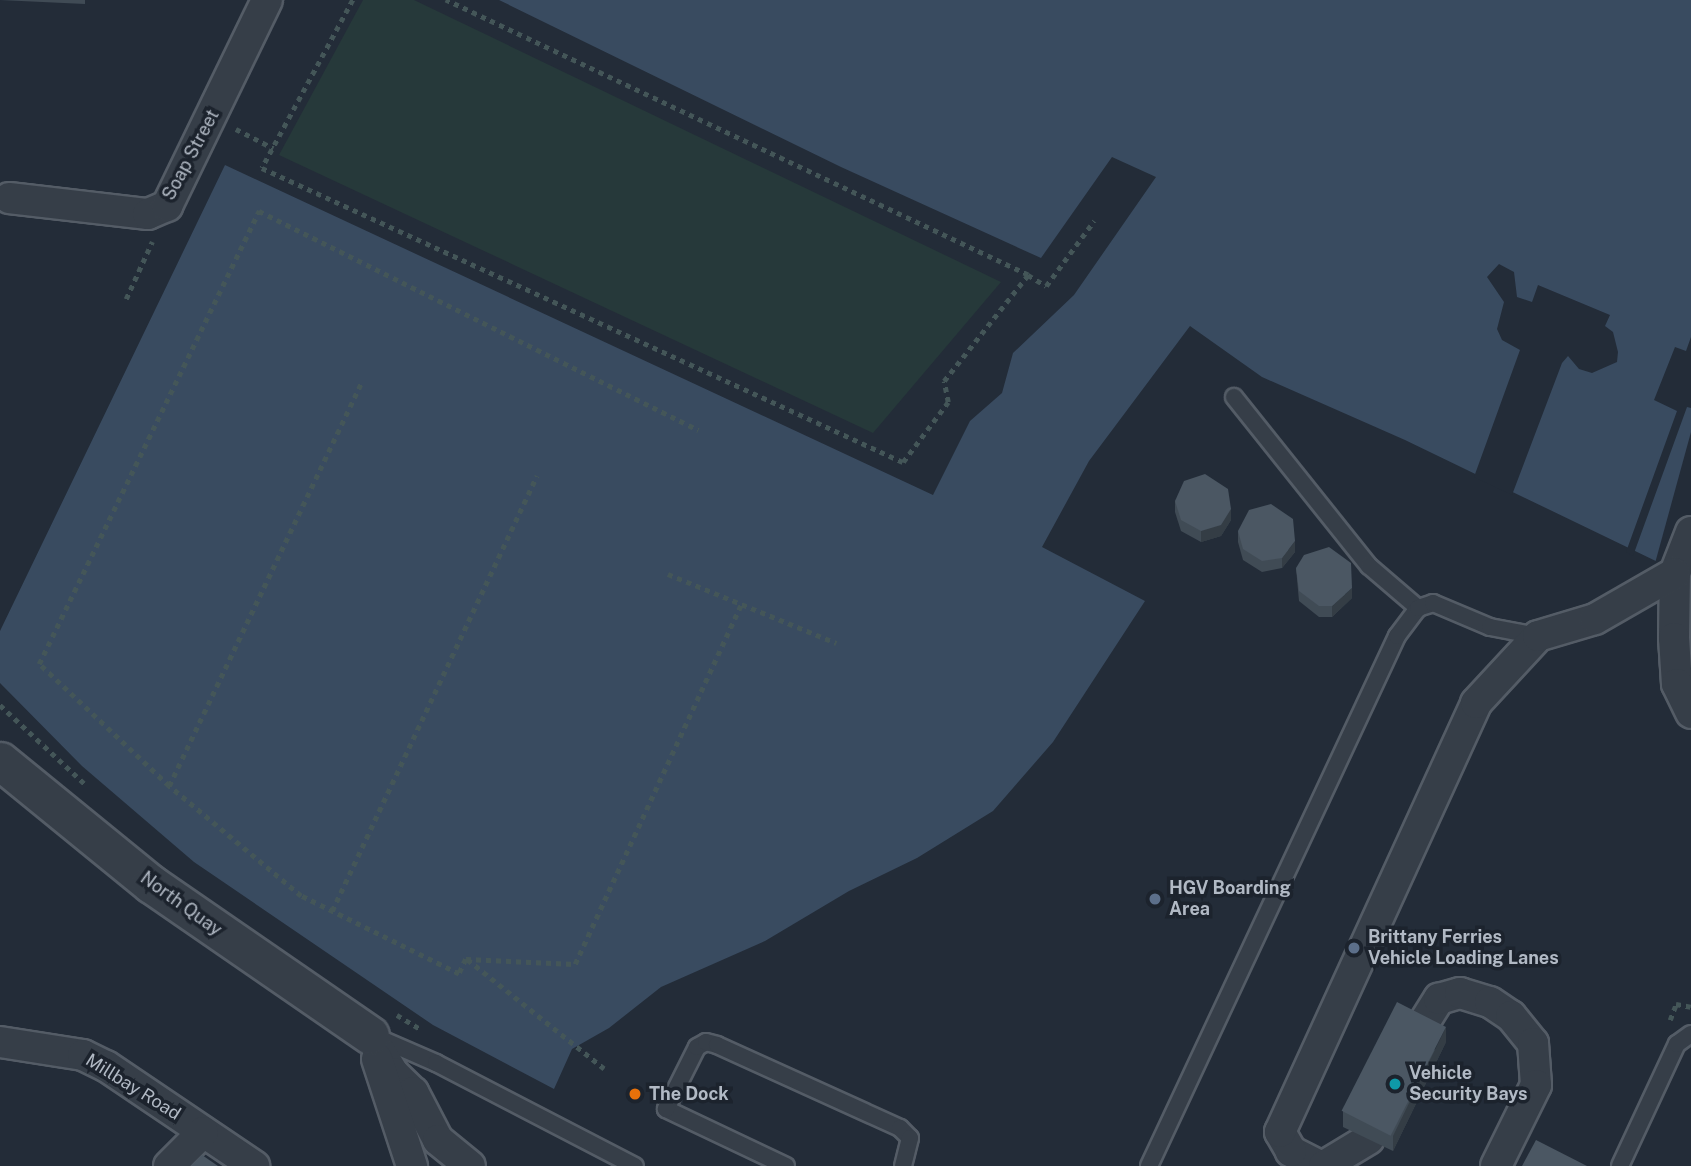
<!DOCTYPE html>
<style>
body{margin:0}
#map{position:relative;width:1691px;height:1166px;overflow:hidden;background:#232c38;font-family:"Public Sans",sans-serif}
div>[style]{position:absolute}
.green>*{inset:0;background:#26393a}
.water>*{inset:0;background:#394b60}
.pier>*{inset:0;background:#232c38}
.path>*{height:4.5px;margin-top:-2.25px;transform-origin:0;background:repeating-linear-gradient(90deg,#445658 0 5px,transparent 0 10px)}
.roads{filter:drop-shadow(2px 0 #545c66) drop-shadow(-2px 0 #545c66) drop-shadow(0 2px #545c66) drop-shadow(0 -2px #545c66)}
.service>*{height:16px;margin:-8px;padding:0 8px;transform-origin:8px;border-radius:8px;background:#363e48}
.minor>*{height:30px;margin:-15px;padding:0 15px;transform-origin:15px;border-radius:15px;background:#363e48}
.tertiary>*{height:37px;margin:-18.5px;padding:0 18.5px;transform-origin:18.5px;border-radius:18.5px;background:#363e48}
.wall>*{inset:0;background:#404b55}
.shaded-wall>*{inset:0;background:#343d45}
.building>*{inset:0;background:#4b5763;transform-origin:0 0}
.dots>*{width:19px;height:19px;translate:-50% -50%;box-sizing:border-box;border:4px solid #1c232d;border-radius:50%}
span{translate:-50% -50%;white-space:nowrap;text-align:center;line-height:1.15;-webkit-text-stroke:7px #1c232d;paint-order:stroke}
.street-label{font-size:18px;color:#b1b9c4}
.poi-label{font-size:18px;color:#b1b9c4;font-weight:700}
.left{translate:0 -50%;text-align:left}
</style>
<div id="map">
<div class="green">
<div style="clip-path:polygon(363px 0,414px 0,1001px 282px,873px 433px,279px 155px)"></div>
</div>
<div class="water">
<div style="clip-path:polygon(499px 0,1691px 0,1691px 578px,1405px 440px,1262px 377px,1190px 326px,1089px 461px,1042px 547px,1145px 601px,1053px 742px,993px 811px,917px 858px,849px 891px,765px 941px,661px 987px,609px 1028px,572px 1049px,554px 1089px,433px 1025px,194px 862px,82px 766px,0 683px,0 631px,225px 165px,933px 495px,970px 421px,1002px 393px,1013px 353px,1074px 295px,1156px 177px,1112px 157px,1041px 258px,841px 167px)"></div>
</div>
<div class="pier">
<div style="clip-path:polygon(1499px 264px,1514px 272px,1517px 297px,1532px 302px,1538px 285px,1610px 315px,1605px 326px,1613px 332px,1618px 352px,1617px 362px,1592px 373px,1579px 369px,1568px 356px,1562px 363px,1512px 495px,1474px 477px,1520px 350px,1502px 340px,1497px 329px,1504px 302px,1487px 277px)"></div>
<div style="clip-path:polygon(1691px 337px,1691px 408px,1687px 407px,1633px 556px,1626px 552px,1677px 411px,1654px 400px,1675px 347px,1686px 351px)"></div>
<div style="clip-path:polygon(1691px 432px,1691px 582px,1654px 567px)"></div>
</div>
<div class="path">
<div style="left:353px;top:0;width:191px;rotate:118.4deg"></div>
<div style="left:262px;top:168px;width:705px;rotate:24.64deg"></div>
<div style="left:903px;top:462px;width:75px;rotate:-53.1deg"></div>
<div style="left:948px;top:402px;width:21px;rotate:-101deg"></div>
<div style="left:944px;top:381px;width:135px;rotate:-51.6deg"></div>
<div style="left:1028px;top:275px;width:644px;rotate:-154.71deg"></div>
<div style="left:236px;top:129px;width:42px;rotate:27.2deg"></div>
<div style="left:1028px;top:275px;width:21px;rotate:31deg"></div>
<div style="left:1046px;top:286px;width:81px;rotate:-53.6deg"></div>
<div style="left:126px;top:299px;width:63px;rotate:-65.5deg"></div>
<div style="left:668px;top:574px;width:182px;rotate:22.3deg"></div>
<div style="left:0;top:705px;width:115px;rotate:42.9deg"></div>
<div style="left:169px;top:786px;width:448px;rotate:-64.5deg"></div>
<div style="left:332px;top:911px;width:481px;rotate:-64.8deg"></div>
<div style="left:466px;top:959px;width:17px;rotate:115deg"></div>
<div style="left:459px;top:974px;width:176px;rotate:-153.7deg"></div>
<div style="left:301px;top:896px;width:172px;rotate:-140.2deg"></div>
<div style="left:169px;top:786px;width:178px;rotate:-136.8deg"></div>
<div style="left:39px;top:664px;width:504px;rotate:-64.1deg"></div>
<div style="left:259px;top:211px;width:491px;rotate:26.5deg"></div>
<div style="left:397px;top:1015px;width:26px;rotate:31deg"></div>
<div style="left:1670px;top:1020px;width:17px;rotate:-69deg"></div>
<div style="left:1676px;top:1004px;width:15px;rotate:11deg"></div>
<div style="left:604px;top:1069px;width:176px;rotate:-141.4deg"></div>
<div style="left:466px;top:959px;width:109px;rotate:2.6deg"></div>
<div style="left:575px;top:964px;width:396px;rotate:-65.2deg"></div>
</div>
<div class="roads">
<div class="service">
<div style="left:1234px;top:397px;width:216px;rotate:51.4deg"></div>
<div style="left:1369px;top:566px;width:65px;rotate:40.6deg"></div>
<div style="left:374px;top:1036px;width:68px;rotate:23.5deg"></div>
<div style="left:436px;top:1063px;width:224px;rotate:27.4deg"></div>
<div style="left:786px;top:1166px;width:133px;rotate:-154.6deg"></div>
<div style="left:666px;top:1109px;width:69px;rotate:-63.4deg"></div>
<div style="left:697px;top:1047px;width:10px;rotate:-29deg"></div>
<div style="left:706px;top:1042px;width:11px;rotate:15deg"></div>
<div style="left:717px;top:1045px;width:201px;rotate:24.4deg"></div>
<div style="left:900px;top:1128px;width:14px;rotate:45deg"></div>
<div style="left:910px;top:1138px;width:29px;rotate:104deg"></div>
<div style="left:1149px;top:1166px;width:585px;rotate:-64.92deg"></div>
<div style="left:1397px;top:636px;width:35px;rotate:-53deg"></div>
<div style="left:1418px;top:608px;width:16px;rotate:-18deg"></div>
<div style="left:1433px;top:603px;width:62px;rotate:22.8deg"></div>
<div style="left:1490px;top:627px;width:49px;rotate:10.6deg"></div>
<div style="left:1620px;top:1166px;width:135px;rotate:-65deg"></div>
<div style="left:1677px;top:1044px;width:17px;rotate:-36deg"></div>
</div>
<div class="minor">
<div style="left:9px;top:198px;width:140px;rotate:6.6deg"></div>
<div style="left:148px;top:214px;width:21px;rotate:-23deg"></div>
<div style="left:167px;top:206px;width:229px;rotate:-64.1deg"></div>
<div style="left:1691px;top:532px;width:44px;rotate:111.3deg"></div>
<div style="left:1675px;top:573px;width:65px;rotate:90.9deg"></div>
<div style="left:1674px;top:638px;width:46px;rotate:86.3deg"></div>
<div style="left:1677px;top:684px;width:32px;rotate:64deg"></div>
<div style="left:1420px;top:1029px;width:36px;rotate:-58deg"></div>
<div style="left:1439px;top:999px;width:22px;rotate:-16deg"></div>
<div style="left:1460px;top:993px;width:31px;rotate:17deg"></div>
<div style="left:1490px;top:1002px;width:25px;rotate:34deg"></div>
<div style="left:1511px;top:1016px;width:35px;rotate:51deg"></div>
<div style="left:1533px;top:1043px;width:42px;rotate:85.9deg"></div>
<div style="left:1536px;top:1085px;width:90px;rotate:116.3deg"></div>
<div style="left:370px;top:1035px;width:44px;rotate:58.8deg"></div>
<div style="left:393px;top:1073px;width:28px;rotate:44deg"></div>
<div style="left:413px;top:1092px;width:54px;rotate:62.5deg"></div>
<div style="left:438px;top:1140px;width:41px;rotate:39.1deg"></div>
<div style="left:0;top:1042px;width:84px;rotate:8.9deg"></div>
<div style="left:83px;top:1055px;width:25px;rotate:26deg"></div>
<div style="left:106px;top:1066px;width:179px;rotate:34deg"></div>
<div style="left:377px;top:1059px;width:113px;rotate:71.9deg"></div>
<div style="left:169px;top:1166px;width:48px;rotate:-45deg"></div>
<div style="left:1320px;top:1166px;width:33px;rotate:-153deg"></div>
<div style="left:1291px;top:1151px;width:22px;rotate:-120deg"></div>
<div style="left:1280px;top:1132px;width:472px;rotate:-65.4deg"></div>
<div style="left:1476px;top:703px;width:91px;rotate:-47.2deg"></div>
<div style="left:1538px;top:636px;width:59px;rotate:-16.6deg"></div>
<div style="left:1595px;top:619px;width:92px;rotate:-29.9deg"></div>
<div style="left:1324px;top:1166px;width:52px;rotate:-31deg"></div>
</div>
<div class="tertiary">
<div style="left:0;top:761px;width:195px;rotate:39.2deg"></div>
<div style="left:151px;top:884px;width:266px;rotate:34.6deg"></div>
</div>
</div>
<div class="wall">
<div style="clip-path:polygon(0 0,85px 0,85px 4px)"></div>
<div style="clip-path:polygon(1175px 501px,1231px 520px,1221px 536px,1201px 542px,1181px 531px,1175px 512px)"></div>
<div style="clip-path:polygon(1238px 531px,1295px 552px,1282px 568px,1262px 572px,1243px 560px,1238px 542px)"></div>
<div style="clip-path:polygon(1296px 568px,1352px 598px,1332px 617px,1319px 617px,1299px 601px)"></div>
<div style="clip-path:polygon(1446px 1042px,1393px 1151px,1343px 1127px,1343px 1111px)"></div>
</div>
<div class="shaded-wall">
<div style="clip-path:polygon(1231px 509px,1231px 520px,1221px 536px,1201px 542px,1201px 531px)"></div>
<div style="clip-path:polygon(1295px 541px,1295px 552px,1282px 568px,1282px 558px)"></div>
<div style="clip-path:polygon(1352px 588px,1352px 598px,1332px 617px,1332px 606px)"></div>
<div style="clip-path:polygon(1446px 1027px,1446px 1042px,1393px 1151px,1393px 1136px)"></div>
</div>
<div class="building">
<div style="clip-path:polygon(1205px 474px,1228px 489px,1231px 509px,1221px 525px,1201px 531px,1181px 520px,1175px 501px,1184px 481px)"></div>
<div style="clip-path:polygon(1271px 504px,1293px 519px,1295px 541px,1282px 558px,1262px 561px,1243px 549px,1238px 531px,1249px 510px)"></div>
<div style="clip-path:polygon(1329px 547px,1351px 563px,1352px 588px,1332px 606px,1319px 606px,1299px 591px,1296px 568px,1304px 555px)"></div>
<div style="left:1397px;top:1002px;width:55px;height:122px;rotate:27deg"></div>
<div style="clip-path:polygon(1536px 1140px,1587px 1166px,1522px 1166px)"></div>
<div style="clip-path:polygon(202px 1155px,218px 1166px,191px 1166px)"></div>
</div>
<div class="dots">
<div style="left:1155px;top:899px;background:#5c6f8a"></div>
<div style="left:1354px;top:948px;background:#5c6f8a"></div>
<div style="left:1395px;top:1084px;background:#0f9aa8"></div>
<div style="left:635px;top:1094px;background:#e8710a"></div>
</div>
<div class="street-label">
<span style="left:191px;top:155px;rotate:-62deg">Soap Street</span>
<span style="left:181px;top:904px;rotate:36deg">North Quay</span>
<span style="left:133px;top:1087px;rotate:32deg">Millbay Road</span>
</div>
<div class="poi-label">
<span class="left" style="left:1169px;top:899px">HGV Boarding<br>Area</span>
<span class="left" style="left:1368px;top:948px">Brittany Ferries<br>Vehicle Loading Lanes</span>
<span class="left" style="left:1409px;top:1084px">Vehicle<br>Security Bays</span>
<span class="left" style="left:649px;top:1094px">The Dock</span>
</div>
</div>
